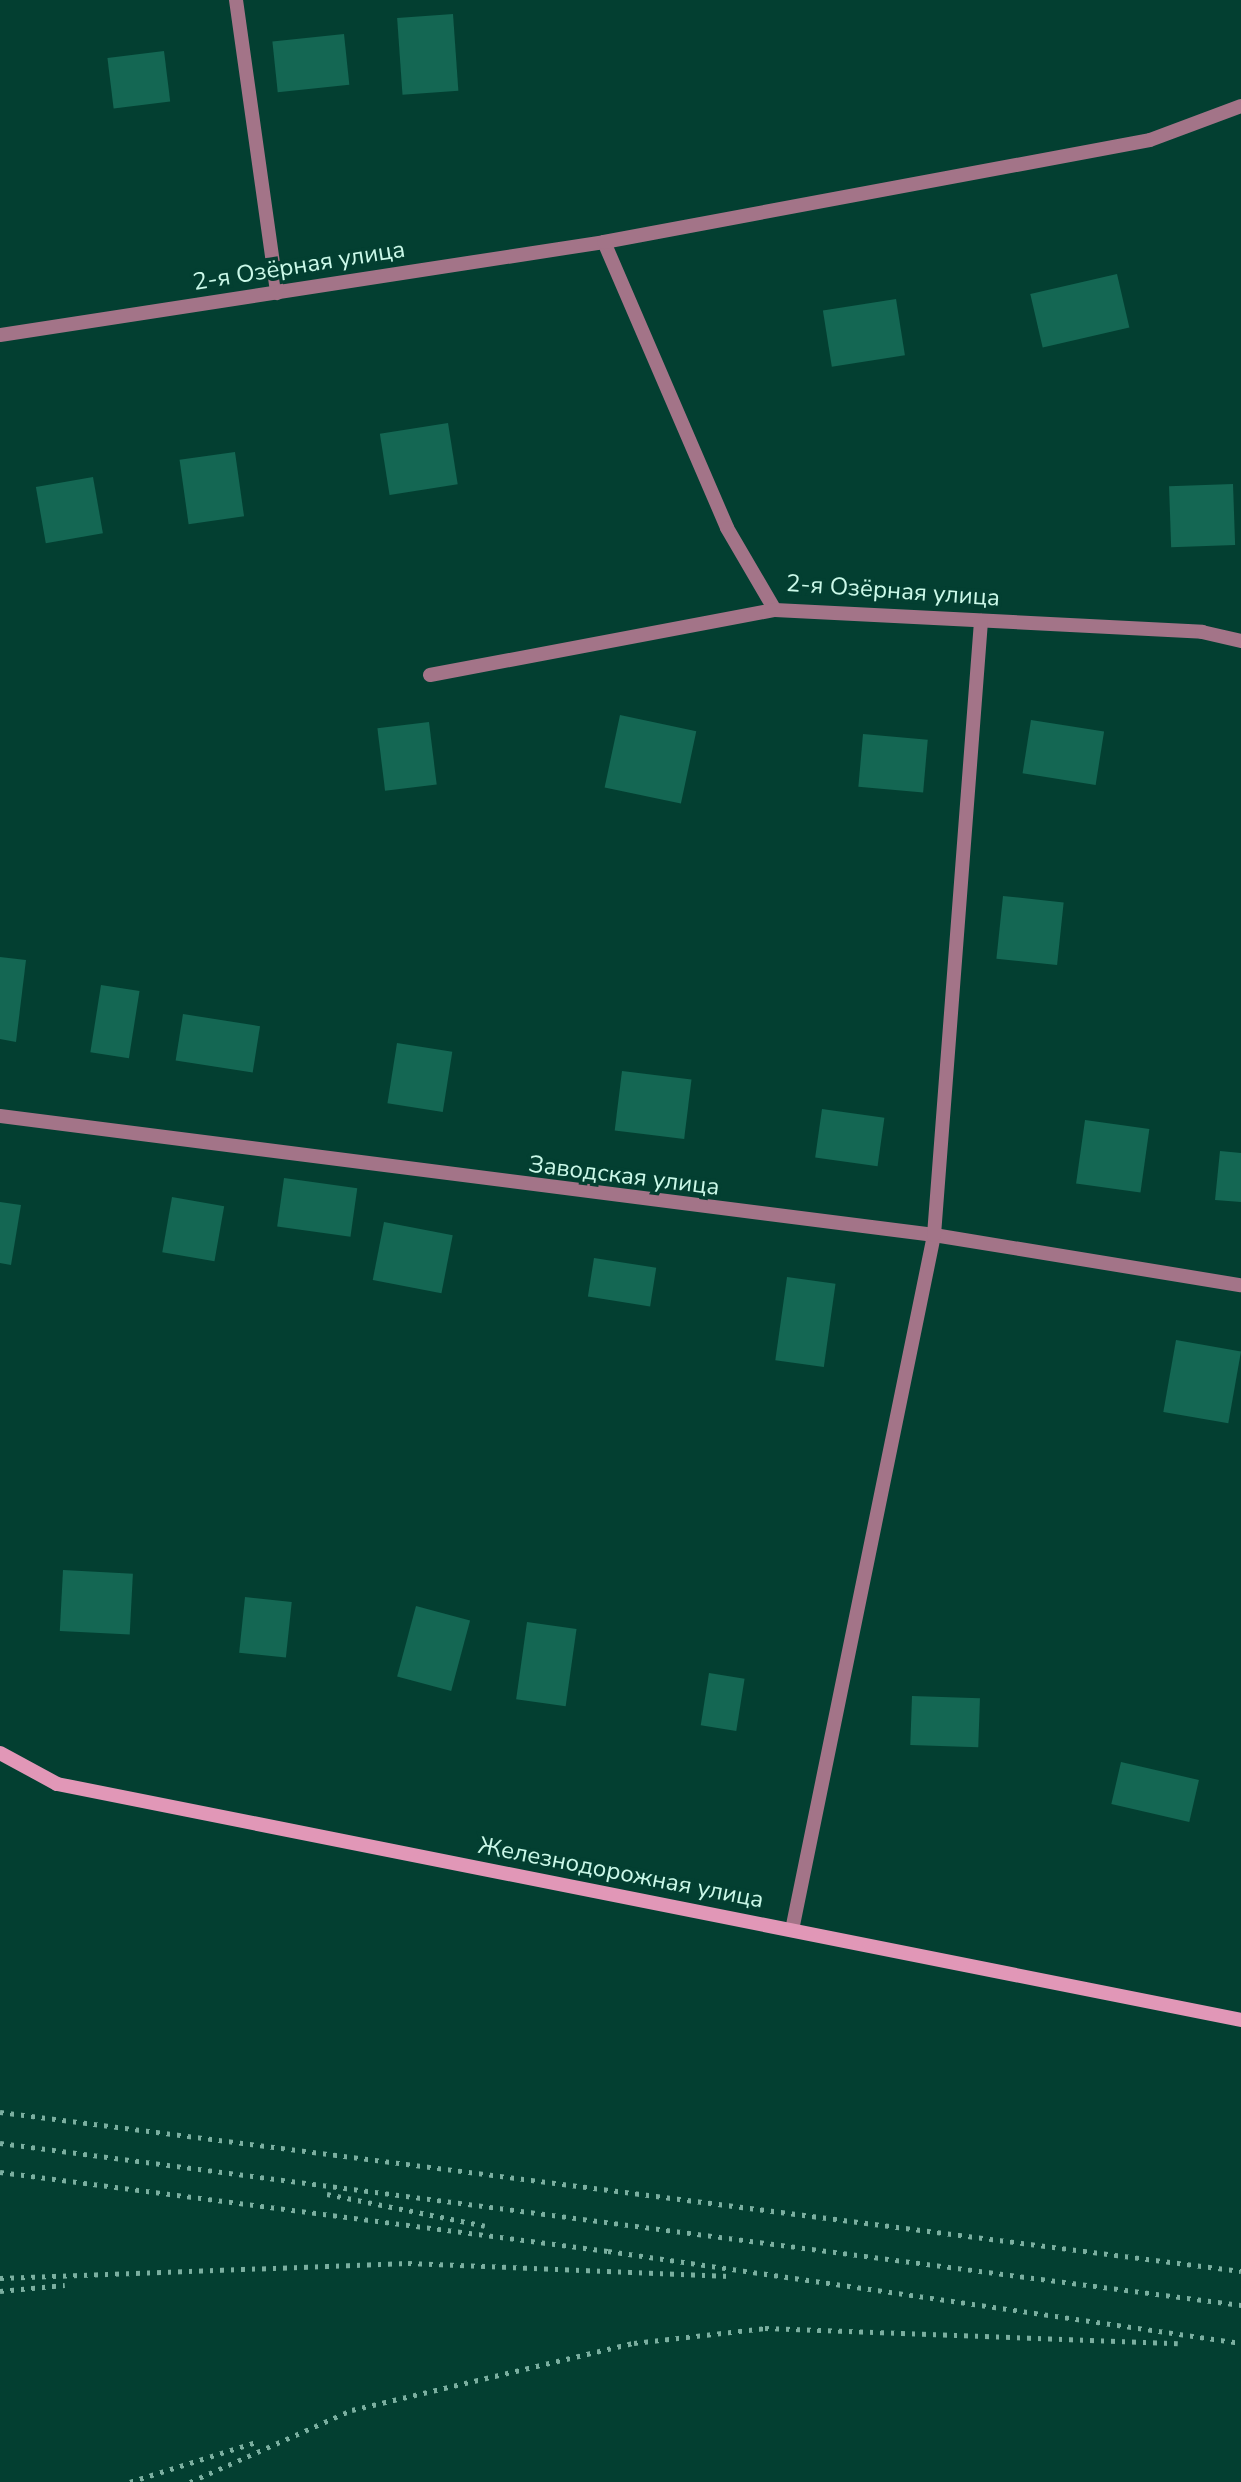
<!DOCTYPE html>
<meta charset="utf-8">
<style>
body{margin:0}
#map{position:relative;width:1241px;height:2482px;overflow:hidden;background:#033f31;font-family:"Nunito Sans",sans-serif}
div>[style]{position:absolute}
.building>*{inset:0;background:#146753;transform-origin:0 0}
.lane>*{height:14px;margin:-7px;padding:0 7px;transform-origin:7px;border-radius:7px;background:#a37488}
.street>*{height:14px;margin:-7px;padding:0 7px;transform-origin:7px;border-radius:7px;background:#a37488}
.secondary>*{height:14px;margin:-7px;padding:0 7px;transform-origin:7px;border-radius:7px;background:#e197b7}
.rail>*{height:5px;margin-top:-2.5px;transform-origin:0;background:repeating-linear-gradient(90deg,#7bafa0 0 3.5px,transparent 0 10.5px)}
span{translate:-50% -50%;white-space:nowrap;text-align:center;line-height:1.15;-webkit-text-stroke:7px #033f31;paint-order:stroke}
.street-label{font-size:24px;color:#cbf9e9}
</style>
<div id="map">
<div class="building">
<div style="left:453px;top:14px;width:77px;height:56px;rotate:86deg"></div>
<div style="left:344px;top:34px;width:51px;height:72px;rotate:84deg"></div>
<div style="left:164px;top:51px;width:51px;height:57px;rotate:83deg"></div>
<div style="left:1117px;top:274px;width:55px;height:89px;rotate:77deg"></div>
<div style="left:896px;top:299px;width:57px;height:74px;rotate:81deg"></div>
<div style="left:448px;top:423px;width:62px;height:69px;rotate:81deg"></div>
<div style="left:235px;top:452px;width:65px;height:56px;rotate:82deg"></div>
<div style="left:93px;top:477px;width:57px;height:58px;rotate:80deg"></div>
<div style="left:1233px;top:484px;width:61px;height:64px;rotate:88deg"></div>
<div style="left:620px;top:715px;width:78px;height:74px;rotate:12deg"></div>
<div style="left:1031px;top:720px;width:74px;height:54px;rotate:9deg"></div>
<div style="left:429px;top:722px;width:63px;height:52px;rotate:83deg"></div>
<div style="left:863px;top:734px;width:65px;height:53px;rotate:5deg"></div>
<div style="left:1003px;top:896px;width:61px;height:63px;rotate:6deg"></div>
<div style="clip-path:polygon(0 957px,26px 960px,16px 1042px,0 1039px)"></div>
<div style="left:101px;top:985px;width:39px;height:68px;rotate:9deg"></div>
<div style="left:183px;top:1014px;width:78px;height:47px;rotate:9deg"></div>
<div style="left:397px;top:1043px;width:56px;height:61px;rotate:9deg"></div>
<div style="left:622px;top:1071px;width:70px;height:60px;rotate:7deg"></div>
<div style="left:822px;top:1109px;width:63px;height:49px;rotate:8deg"></div>
<div style="left:1085px;top:1120px;width:65px;height:64px;rotate:8deg"></div>
<div style="clip-path:polygon(1220px 1151px,1241px 1153px,1241px 1202px,1215px 1200px)"></div>
<div style="left:284px;top:1178px;width:74px;height:49px;rotate:8deg"></div>
<div style="left:172px;top:1197px;width:53px;height:56px;rotate:10deg"></div>
<div style="clip-path:polygon(0 1202px,21px 1205px,11px 1265px,0 1263px)"></div>
<div style="left:384px;top:1222px;width:70px;height:59px;rotate:11deg"></div>
<div style="left:594px;top:1258px;width:63px;height:39px;rotate:9deg"></div>
<div style="left:787px;top:1277px;width:49px;height:84px;rotate:8deg"></div>
<div style="left:1176px;top:1340px;width:66px;height:73px;rotate:10deg"></div>
<div style="left:63px;top:1570px;width:70px;height:61px;rotate:3deg"></div>
<div style="left:245px;top:1597px;width:47px;height:56px;rotate:6deg"></div>
<div style="left:416px;top:1606px;width:56px;height:73px;rotate:15deg"></div>
<div style="left:527px;top:1622px;width:50px;height:78px;rotate:8deg"></div>
<div style="left:709px;top:1673px;width:36px;height:53px;rotate:9deg"></div>
<div style="left:912px;top:1696px;width:68px;height:49px;rotate:2deg"></div>
<div style="left:1121px;top:1762px;width:80px;height:43px;rotate:13deg"></div>
</div>
<div class="lane">
<div style="left:236px;top:0;width:296px;rotate:82deg"></div>
</div>
<div class="street">
<div style="left:604px;top:242px;width:311px;rotate:66.7deg"></div>
<div style="left:727px;top:528px;width:95px;rotate:59.7deg"></div>
<div style="left:775px;top:610px;width:428px;rotate:2.9deg"></div>
<div style="left:1202px;top:632px;width:40px;rotate:13deg"></div>
<div style="left:0;top:335px;width:611px;rotate:-8.75deg"></div>
<div style="left:604px;top:242px;width:555px;rotate:-10.58deg"></div>
<div style="left:1150px;top:140px;width:97px;rotate:-20.5deg"></div>
<div style="left:430px;top:675px;width:351px;rotate:-10.7deg"></div>
<div style="left:0;top:1116px;width:942px;rotate:7.26deg"></div>
<div style="left:934px;top:1235px;width:311px;rotate:9.3deg"></div>
<div style="left:792px;top:1930px;width:709px;rotate:-78.45deg"></div>
<div style="left:934px;top:1235px;width:616px;rotate:-85.62deg"></div>
</div>
<div class="secondary">
<div style="left:0;top:1753px;width:65px;rotate:28.5deg"></div>
<div style="left:57px;top:1784px;width:1207px;rotate:11.27deg"></div>
</div>
<div class="rail">
<div style="left:0;top:2112px;width:1251px;rotate:7.3deg"></div>
<div style="left:0;top:2143px;width:1252px;rotate:7.44deg"></div>
<div style="left:0;top:2172px;width:613px;rotate:7.4deg"></div>
<div style="left:608px;top:2251px;width:640px;rotate:8.27deg"></div>
<div style="left:327px;top:2194px;width:161px;rotate:11.4deg"></div>
<div style="left:0;top:2278px;width:408px;rotate:-2.1deg"></div>
<div style="left:408px;top:2263px;width:322px;rotate:2.3deg"></div>
<div style="left:0;top:2291px;width:65px;rotate:-5.3deg"></div>
<div style="left:130px;top:2482px;width:132px;rotate:-17.6deg"></div>
<div style="left:190px;top:2482px;width:177px;rotate:-24deg"></div>
<div style="left:352px;top:2410px;width:290px;rotate:-13.4deg"></div>
<div style="left:634px;top:2343px;width:132px;rotate:-6.5deg"></div>
<div style="left:765px;top:2328px;width:413px;rotate:2.1deg"></div>
</div>
<div class="street-label">
<span style="left:299px;top:266px;rotate:-9deg">2-я Озёрная улица</span>
<span style="left:893px;top:591px;rotate:4deg">2-я Озёрная улица</span>
<span style="left:624px;top:1176px;rotate:7deg">Заводская улица</span>
<span style="left:621px;top:1873px;rotate:11deg">Железнодорожная улица</span>
</div>
</div>
